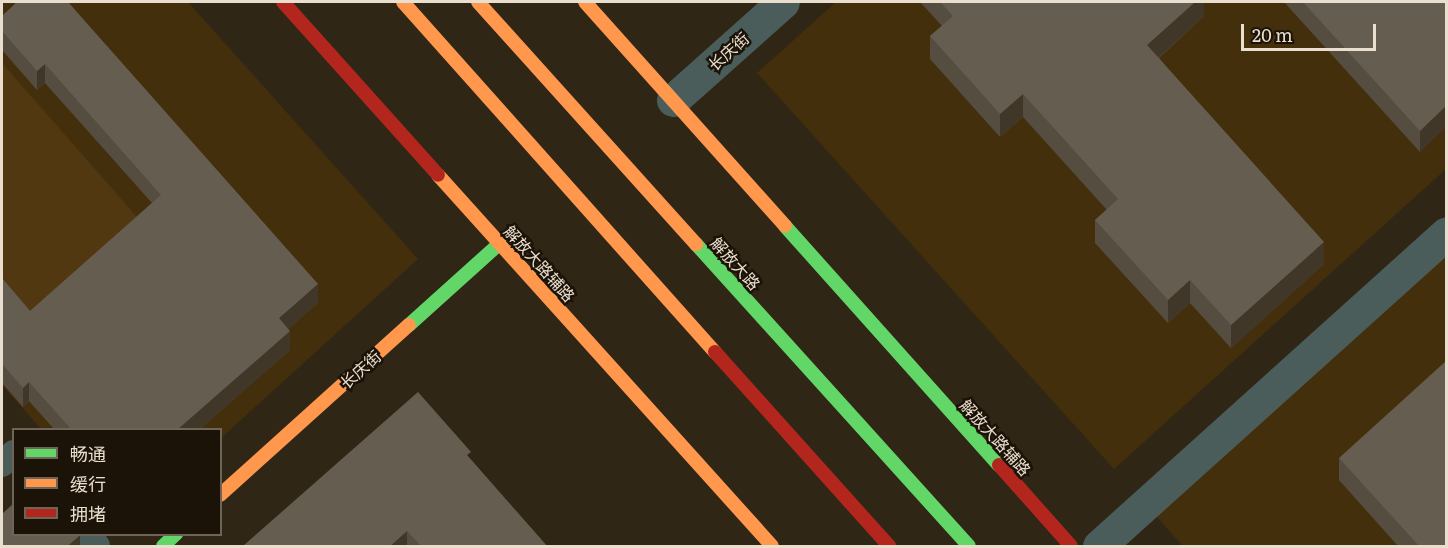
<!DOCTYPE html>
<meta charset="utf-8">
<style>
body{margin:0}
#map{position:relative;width:1448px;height:548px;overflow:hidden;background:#302616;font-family:Literata,"Noto Sans SC",serif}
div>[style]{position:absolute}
.built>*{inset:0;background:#442f0c}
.green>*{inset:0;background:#513811}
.lane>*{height:26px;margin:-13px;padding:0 13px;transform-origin:13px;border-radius:13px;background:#4a5d5a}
.street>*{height:33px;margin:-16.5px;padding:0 16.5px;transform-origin:16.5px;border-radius:16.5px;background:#4a5d5a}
.fast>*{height:14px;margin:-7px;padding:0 7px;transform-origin:7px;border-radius:7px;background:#63d668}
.slow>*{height:14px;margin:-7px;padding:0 7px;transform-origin:7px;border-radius:7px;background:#ff974d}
.jam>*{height:14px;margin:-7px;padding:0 7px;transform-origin:7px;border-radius:7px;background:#b3261e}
.wall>*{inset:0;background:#554d40}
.shaded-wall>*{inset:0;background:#403729}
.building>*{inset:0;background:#655d4f}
span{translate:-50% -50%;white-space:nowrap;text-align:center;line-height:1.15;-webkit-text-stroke:5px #1b1307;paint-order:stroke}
.street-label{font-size:16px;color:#eadece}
.frame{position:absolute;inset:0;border:3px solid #eadece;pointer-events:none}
.legend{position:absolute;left:12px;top:428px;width:210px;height:108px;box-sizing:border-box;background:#1b1307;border:2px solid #6e6457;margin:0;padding:8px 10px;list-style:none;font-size:18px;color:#eadece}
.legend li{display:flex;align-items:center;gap:12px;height:30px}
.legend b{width:30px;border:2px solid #6e6457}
.scale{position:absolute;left:1241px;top:24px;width:135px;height:27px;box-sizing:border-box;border:3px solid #eadece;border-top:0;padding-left:8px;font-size:18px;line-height:21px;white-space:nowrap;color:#eadece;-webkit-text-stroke:4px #1b1307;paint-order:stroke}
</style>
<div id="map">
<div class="built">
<div style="clip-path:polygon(2px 2px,188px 2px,418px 259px,221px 438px,220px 430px,41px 429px,2px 385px)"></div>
<div style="clip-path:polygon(836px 2px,1446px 2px,1446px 169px,1114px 469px,757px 73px)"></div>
<div style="clip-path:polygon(1446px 250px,1446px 546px,1183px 546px,1154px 514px)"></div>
</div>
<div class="green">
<div style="clip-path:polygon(2px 63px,143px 224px,31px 322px,2px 289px)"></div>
</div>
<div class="lane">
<div style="left:2px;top:464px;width:16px;rotate:-43deg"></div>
<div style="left:86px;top:534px;width:16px;rotate:47deg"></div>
</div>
<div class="street">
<div style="left:673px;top:100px;width:147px;rotate:-41.7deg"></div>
<div style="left:1099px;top:546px;width:467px;rotate:-42deg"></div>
</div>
<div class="fast">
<div style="left:785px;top:226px;width:321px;rotate:48.2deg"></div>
<div style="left:696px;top:244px;width:407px;rotate:47.9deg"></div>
<div style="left:409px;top:325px;width:122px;rotate:-42deg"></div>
<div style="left:163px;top:546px;width:18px;rotate:-43deg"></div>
</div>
<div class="slow">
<div style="left:403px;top:2px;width:469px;rotate:48.3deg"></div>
<div style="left:478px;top:2px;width:326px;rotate:48deg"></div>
<div style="left:585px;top:2px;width:300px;rotate:48.2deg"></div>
<div style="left:438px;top:175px;width:499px;rotate:48deg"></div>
<div style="left:220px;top:495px;width:254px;rotate:-42deg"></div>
</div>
<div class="jam">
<div style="left:283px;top:2px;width:232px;rotate:48.1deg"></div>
<div style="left:715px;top:352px;width:261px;rotate:48.1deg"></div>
<div style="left:999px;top:465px;width:108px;rotate:48.4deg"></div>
</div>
<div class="wall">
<div style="clip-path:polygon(13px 2px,68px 2px,318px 303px,288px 329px,290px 350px,200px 429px,54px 429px,29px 401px,23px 407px,2px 383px,2px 278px,30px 311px,152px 203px,45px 83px,37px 90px,2px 50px,2px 16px,15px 4px)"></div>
<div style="clip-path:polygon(921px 2px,1204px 2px,1204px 16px,1159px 58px,1324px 264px,1231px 348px,1190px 303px,1168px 323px,1095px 243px,1095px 220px,1107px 210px,1023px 117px,1000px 137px,930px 59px,930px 36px,942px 26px,921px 3px)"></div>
<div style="clip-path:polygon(1284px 2px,1446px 2px,1420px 152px)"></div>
<div style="clip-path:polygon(1339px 458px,1446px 546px,1398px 546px,1339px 480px)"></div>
<div style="clip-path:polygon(471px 460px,547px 546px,243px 546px)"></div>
</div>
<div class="shaded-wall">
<div style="clip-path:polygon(1195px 2px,1204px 2px,1204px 16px,1147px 68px,1147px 45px)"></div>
<div style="clip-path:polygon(45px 64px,45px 83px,37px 90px,37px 71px)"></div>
<div style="clip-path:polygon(1023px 94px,1023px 117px,1000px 137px,1000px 114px)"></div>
<div style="clip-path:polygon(1446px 106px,1446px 127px,1420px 152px,1420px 131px)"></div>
<div style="clip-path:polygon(1324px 242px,1324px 264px,1231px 348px,1231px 325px)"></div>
<div style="clip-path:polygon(1190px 280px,1190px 303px,1168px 323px,1168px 300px)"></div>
<div style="clip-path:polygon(318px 284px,318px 303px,279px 337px,279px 318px)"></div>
<div style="clip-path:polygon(290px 331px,290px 350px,200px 429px,178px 429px)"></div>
<div style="clip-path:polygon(29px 382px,29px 401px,23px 407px,23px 388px)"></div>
<div style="clip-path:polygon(407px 531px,407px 546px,390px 546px)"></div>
<div style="clip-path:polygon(80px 535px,80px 546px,68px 546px)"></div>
</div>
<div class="building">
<div style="clip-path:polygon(17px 2px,68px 2px,318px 284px,279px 318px,290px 331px,178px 429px,71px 429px,29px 382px,23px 388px,2px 364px,2px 278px,30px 311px,161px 195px,45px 64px,37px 71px,2px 31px,2px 16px)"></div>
<div style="clip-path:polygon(940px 2px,1195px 2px,1147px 45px,1324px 242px,1231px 325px,1190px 280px,1168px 300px,1095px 220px,1118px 199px,1023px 94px,1000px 114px,930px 36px,953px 16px)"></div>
<div style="clip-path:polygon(1303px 2px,1446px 2px,1446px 106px,1420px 131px)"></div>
<div style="clip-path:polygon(1446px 361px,1446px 546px,1419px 546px,1339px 458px)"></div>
<div style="clip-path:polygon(418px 392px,471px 452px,467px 455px,547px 546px,421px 546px,407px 531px,390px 546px,243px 546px)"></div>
<div style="clip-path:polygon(14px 503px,14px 534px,80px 535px,68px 546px,2px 546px,2px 514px)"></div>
</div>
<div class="street-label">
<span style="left:728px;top:51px;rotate:-42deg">长庆街</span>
<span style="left:540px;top:263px;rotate:48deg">解放大路辅路</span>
<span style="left:736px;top:263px;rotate:48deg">解放大路</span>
<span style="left:360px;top:369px;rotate:-42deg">长庆街</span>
<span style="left:996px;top:437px;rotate:48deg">解放大路辅路</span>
</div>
<div class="frame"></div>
<ul class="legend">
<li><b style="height:8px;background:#63d668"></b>畅通</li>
<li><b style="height:8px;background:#ff974d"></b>缓行</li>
<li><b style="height:8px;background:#b3261e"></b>拥堵</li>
</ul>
<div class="scale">20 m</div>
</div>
